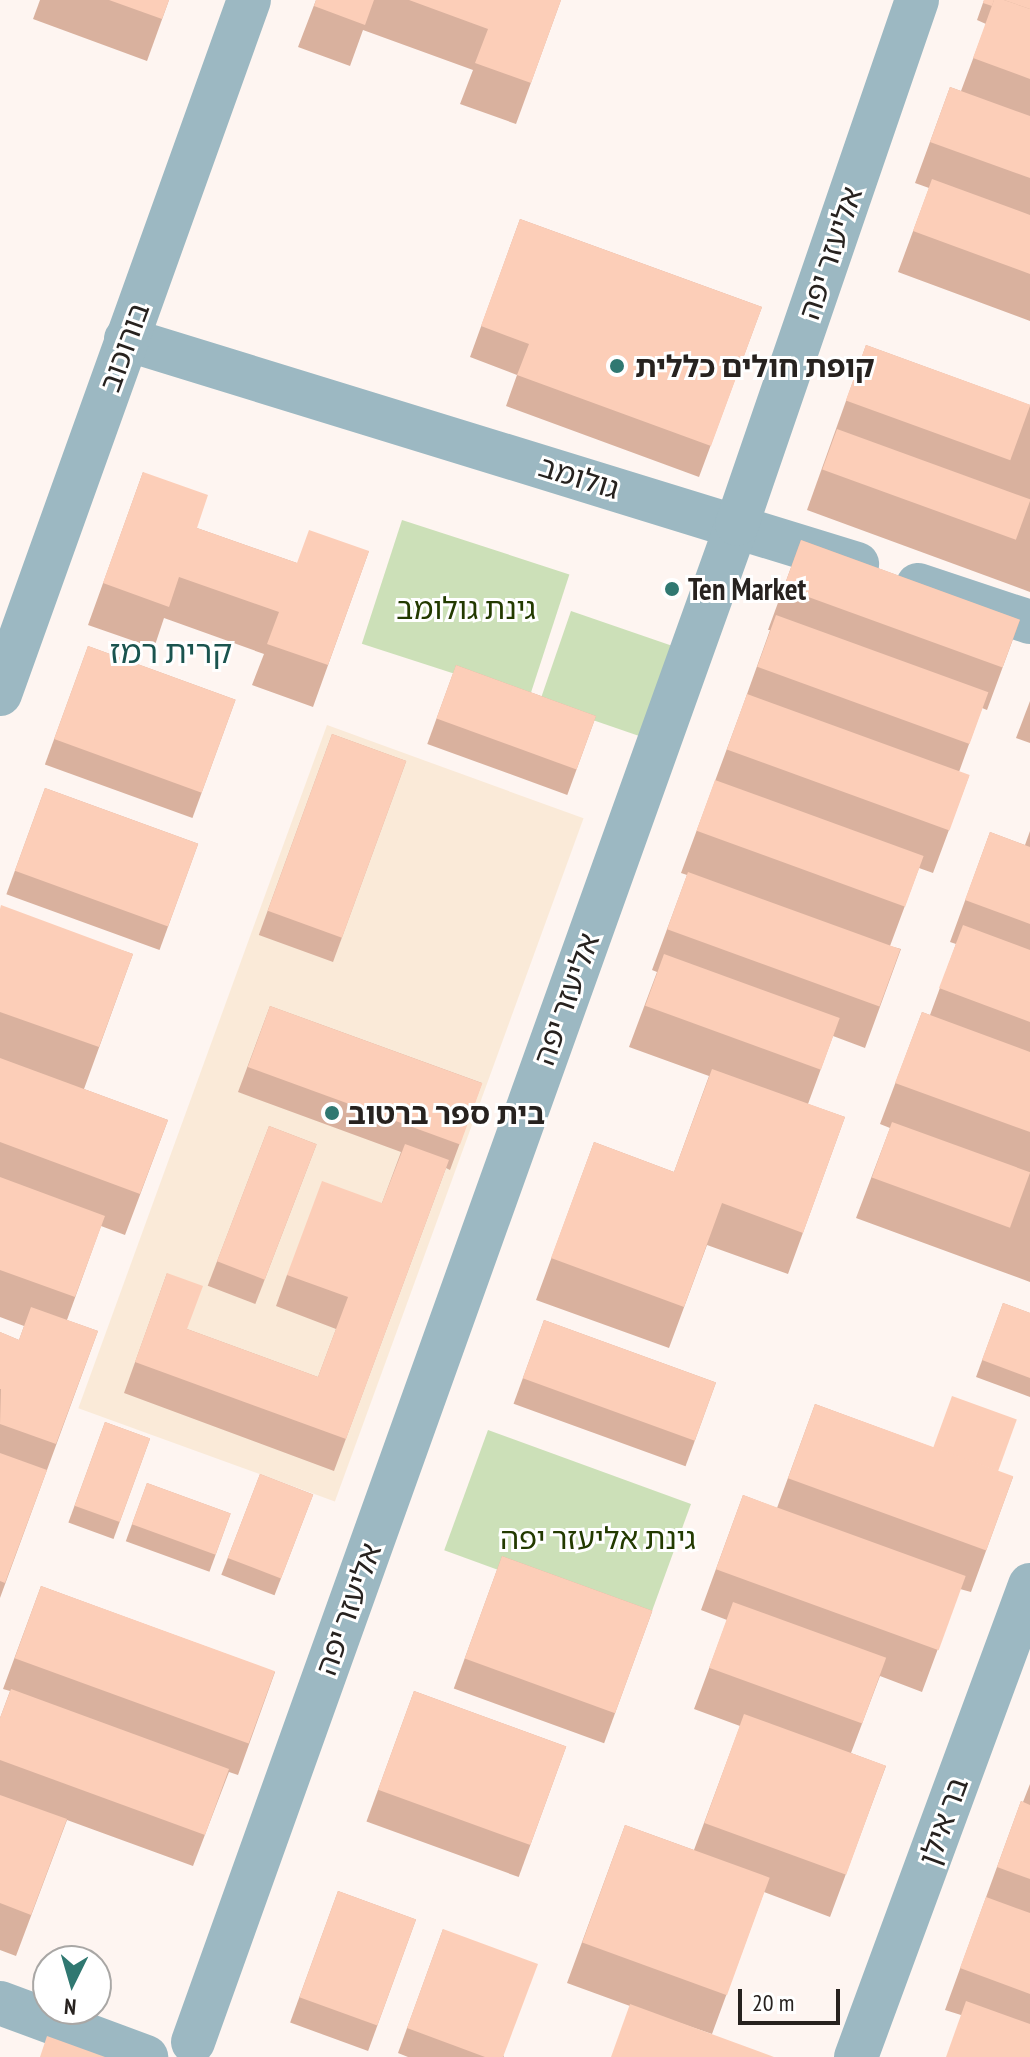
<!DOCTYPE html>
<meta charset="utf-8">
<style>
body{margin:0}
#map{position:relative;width:1030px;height:2057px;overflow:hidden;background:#fef5f1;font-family:"PT Sans Narrow","Noto Sans Hebrew",sans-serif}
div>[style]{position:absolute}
.education>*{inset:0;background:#faead8;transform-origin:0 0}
.green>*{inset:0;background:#cce0b8;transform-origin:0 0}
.minor>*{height:44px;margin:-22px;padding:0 22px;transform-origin:22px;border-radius:22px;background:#9cb8c2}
.wall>*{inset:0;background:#d9b19e;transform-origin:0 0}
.building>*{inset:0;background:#fcceb8;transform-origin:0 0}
.dots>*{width:22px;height:22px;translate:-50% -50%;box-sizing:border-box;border:4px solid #fff;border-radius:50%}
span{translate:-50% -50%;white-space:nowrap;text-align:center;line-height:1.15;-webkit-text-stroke:6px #fff;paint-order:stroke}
.street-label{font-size:30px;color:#27221f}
.poi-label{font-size:30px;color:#27221f;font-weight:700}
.left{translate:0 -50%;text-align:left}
.park-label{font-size:30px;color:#233a00}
.neighbourhood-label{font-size:32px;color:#1a544f}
.north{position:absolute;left:32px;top:1945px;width:80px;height:80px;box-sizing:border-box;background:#fff;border:2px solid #a9a7a5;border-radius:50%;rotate:185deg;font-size:22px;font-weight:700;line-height:32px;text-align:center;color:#27221f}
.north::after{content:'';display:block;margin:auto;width:28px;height:36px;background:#307871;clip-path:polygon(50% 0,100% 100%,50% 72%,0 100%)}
.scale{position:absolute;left:738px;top:1989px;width:102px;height:36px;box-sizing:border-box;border:4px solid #27221f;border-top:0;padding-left:10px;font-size:24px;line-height:28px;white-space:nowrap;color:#27221f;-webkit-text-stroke:6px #fff;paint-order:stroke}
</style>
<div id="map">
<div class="education">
<div style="left:327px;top:725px;width:273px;height:727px;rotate:20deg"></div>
</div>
<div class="green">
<div style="left:402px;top:520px;width:176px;height:130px;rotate:18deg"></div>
<div style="left:571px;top:611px;width:109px;height:96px;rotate:19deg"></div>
<div style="left:488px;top:1430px;width:216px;height:128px;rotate:20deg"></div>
</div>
<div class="minor">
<div style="left:126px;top:339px;width:765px;rotate:17.11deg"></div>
<div style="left:918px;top:585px;width:118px;rotate:18.3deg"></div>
<div style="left:0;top:694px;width:737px;rotate:-70.26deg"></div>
<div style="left:0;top:2003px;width:156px;rotate:20.3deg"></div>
<div style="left:193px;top:2042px;width:1613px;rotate:-70.28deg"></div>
<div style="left:737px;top:524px;width:554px;rotate:-71.04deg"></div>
<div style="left:856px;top:2057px;width:503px;rotate:-69.76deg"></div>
</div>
<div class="wall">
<div style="clip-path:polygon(40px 0,169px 0,147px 61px,33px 19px)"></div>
<div style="clip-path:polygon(316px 0,561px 0,516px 124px,460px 104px,473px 70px,363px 30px,350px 66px,298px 47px)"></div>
<div style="clip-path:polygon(984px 0,1030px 0,1030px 321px,898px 272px,929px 188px,915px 183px,950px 87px,961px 91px,986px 24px,977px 20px)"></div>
<div style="clip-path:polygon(520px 219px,762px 307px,699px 477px,506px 406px,517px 375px,470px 357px)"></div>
<div style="clip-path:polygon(866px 345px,1030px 405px,1030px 592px,807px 510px)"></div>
<div style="clip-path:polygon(143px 472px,197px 528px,297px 563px,369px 551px,313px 707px,252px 685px,264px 654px,164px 618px,154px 648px,88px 625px)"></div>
<div style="clip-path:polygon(801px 540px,1020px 620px,987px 710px,982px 708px,959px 772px,969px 776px,933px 873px,919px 868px,890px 946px,901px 949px,865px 1048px,833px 1036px,808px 1104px,845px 1117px,788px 1274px,707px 1245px,669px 1348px,536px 1300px,594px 1142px,674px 1172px,709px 1076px,629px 1047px,657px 972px,652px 970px,687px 875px,681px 873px,742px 708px,770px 630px,768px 630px)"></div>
<div style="left:88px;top:646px;width:157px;height:126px;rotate:20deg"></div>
<div style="left:456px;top:665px;width:149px;height:84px;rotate:20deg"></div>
<div style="clip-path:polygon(1030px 701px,1030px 743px,1016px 738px)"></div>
<div style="left:332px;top:734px;width:79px;height:214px;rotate:20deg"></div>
<div style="left:45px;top:788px;width:163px;height:113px;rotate:20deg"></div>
<div style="clip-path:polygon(1030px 831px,1030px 1282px,856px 1218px,890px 1128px,880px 1124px,922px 1012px,930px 1015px,956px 944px,950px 942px,990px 832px,1025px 845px)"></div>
<div style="clip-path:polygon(0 909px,133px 954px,84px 1089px,168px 1120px,125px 1235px,101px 1226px,67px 1320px,98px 1331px,0 1598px,0 1332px,19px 1340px,24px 1326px,0 1317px)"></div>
<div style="clip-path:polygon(270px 1006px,482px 1083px,450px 1170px,446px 1168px,334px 1471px,124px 1393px,167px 1273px,187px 1329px,318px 1377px,336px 1329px,276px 1306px,287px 1275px,382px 1203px,401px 1152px,238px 1092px)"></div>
<div style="left:269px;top:1126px;width:51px;height:171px;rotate:21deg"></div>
<div style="clip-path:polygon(1003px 1303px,1030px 1313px,1030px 1397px,976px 1377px)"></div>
<div style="left:544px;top:1320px;width:183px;height:89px;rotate:20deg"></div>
<div style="clip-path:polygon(815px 1404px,1013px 1477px,971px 1592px,960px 1589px,922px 1692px,880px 1676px,851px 1753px,886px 1766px,830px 1917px,764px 1892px,712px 2034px,630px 2006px,567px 1983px,625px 1825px,694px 1850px,740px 1726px,694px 1709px,727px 1620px,701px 1610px,743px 1495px,777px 1508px)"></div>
<div style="left:105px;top:1422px;width:48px;height:107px;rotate:20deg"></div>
<div style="left:260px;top:1474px;width:57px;height:108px;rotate:21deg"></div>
<div style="left:147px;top:1483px;width:89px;height:62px;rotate:20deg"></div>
<div style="left:502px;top:1556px;width:160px;height:141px;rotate:20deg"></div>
<div style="clip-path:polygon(41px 1586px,275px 1672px,238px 1775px,229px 1772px,193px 1866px,67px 1820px,16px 1956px,0 1950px,0 1718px,10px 1691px,3px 1689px)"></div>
<div style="left:414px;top:1691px;width:162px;height:139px;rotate:20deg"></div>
<div style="clip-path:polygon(1030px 1784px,1030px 2057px,961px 2015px,945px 2010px,1021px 1801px,1023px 1802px)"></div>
<div style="left:338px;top:1891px;width:83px;height:140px;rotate:20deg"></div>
<div style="clip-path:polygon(443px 1929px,504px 2057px,408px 2057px,398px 2053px)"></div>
</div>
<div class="building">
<div style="clip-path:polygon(109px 0,169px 0,162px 19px)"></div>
<div style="clip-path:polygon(316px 0,374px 0,365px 25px,314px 6px)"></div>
<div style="clip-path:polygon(409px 0,561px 0,531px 83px,475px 63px,488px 29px)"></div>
<div style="clip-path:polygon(984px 0,994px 0,992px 6px,983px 3px)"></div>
<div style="clip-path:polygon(994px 0,1004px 0,1030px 9px,1030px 79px,973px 58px)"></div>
<div style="clip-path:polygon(1004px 0,1030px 0,1030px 9px)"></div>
<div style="clip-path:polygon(950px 87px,1030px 116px,1030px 178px,930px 142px)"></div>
<div style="clip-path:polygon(932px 179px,1030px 215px,1030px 274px,913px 231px)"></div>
<div style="clip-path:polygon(520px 219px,762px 307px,711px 446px,517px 375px,529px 344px,481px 326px)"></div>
<div style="left:866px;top:345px;width:175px;height:59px;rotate:20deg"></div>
<div style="left:837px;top:429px;width:206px;height:43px;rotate:20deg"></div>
<div style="clip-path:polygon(143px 472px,208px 495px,197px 528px,297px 563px,309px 530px,369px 551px,328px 665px,267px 644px,279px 612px,179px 577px,169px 607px,103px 583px)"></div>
<div style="left:801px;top:540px;width:233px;height:51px;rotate:20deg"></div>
<div style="left:776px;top:615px;width:226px;height:55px;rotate:20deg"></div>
<div style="left:88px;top:646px;width:157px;height:99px;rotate:20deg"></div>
<div style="left:456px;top:665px;width:149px;height:57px;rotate:20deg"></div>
<div style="left:747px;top:694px;width:237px;height:59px;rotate:20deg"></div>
<div style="left:332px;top:734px;width:79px;height:188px;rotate:20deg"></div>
<div style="left:715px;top:780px;width:222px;height:54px;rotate:20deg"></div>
<div style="left:45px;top:788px;width:163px;height:88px;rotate:20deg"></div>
<div style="clip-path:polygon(990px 832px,1030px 847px,1030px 924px,965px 900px)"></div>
<div style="left:688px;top:872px;width:226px;height:61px;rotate:20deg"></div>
<div style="clip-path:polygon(1px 905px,133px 954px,99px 1047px,0 1012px,0 909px)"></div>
<div style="clip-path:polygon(963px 925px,1030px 950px,1030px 1022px,939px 988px)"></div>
<div style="left:664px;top:954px;width:187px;height:55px;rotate:20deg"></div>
<div style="left:270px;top:1006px;width:226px;height:65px;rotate:20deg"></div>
<div style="clip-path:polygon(922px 1012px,1030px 1052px,1030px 1132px,895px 1083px)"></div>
<div style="clip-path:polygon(0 1058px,168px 1120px,140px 1194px,0 1142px)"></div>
<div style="clip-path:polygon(712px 1069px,845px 1117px,803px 1233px,722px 1203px,684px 1307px,551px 1258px,594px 1142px,674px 1172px)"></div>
<div style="left:892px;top:1122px;width:147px;height:59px;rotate:20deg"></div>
<div style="left:269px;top:1126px;width:51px;height:145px;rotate:21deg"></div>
<div style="clip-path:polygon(405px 1144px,449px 1160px,346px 1439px,135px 1362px,167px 1273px,203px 1286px,187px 1329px,318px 1377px,348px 1297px,287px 1275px,322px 1181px,382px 1203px)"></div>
<div style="clip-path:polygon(0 1177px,105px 1216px,75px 1297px,0 1270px)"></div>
<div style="clip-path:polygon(1003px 1303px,1030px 1313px,1030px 1378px,982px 1360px)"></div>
<div style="clip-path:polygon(31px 1307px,98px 1331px,56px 1444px,0 1424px,1px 1389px,0 1389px,0 1332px,19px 1340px)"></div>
<div style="left:544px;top:1320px;width:183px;height:62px;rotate:20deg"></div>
<div style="left:952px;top:1396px;width:69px;height:55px;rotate:20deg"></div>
<div style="left:815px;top:1404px;width:211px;height:79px;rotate:20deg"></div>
<div style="left:105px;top:1422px;width:48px;height:89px;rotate:20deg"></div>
<div style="clip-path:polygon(0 1453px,47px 1470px,5px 1583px,0 1581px)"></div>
<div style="left:260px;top:1474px;width:57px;height:90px;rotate:21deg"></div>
<div style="left:147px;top:1483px;width:89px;height:44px;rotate:20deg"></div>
<div style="left:743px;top:1495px;width:237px;height:79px;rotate:20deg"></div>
<div style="left:502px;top:1556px;width:160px;height:109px;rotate:20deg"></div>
<div style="left:41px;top:1586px;width:249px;height:77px;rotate:20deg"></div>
<div style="left:733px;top:1602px;width:163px;height:70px;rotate:20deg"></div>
<div style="clip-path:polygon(11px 1689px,229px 1769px,205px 1835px,0 1760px,0 1718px)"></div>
<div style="left:414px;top:1691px;width:162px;height:105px;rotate:20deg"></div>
<div style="left:744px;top:1714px;width:151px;height:116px;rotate:20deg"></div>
<div style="clip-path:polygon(0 1795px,67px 1819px,31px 1915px,0 1903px)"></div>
<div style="clip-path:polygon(1021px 1801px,1030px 1805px,1030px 1879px,997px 1867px)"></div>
<div style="left:625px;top:1825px;width:154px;height:125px;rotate:20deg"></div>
<div style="left:338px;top:1891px;width:83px;height:113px;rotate:20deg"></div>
<div style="clip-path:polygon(986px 1897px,1030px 1913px,1030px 1994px,960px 1968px)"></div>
<div style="clip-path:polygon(443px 1929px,538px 1964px,503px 2057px,485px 2057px,407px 2028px)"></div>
<div style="clip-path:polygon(966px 2001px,1030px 2024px,1030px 2057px,946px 2057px)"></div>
<div style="clip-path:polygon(630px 2004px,774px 2057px,611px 2057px)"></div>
<div style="clip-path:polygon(47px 2036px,105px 2057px,40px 2057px)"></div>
</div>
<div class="dots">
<div style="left:617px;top:366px;background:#307871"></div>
<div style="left:672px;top:589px;background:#307871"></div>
<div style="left:332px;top:1113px;background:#307871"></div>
</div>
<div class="street-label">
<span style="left:830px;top:253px;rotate:-71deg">אליעזר יפה</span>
<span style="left:124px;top:347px;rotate:-70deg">בורוכוב</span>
<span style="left:579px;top:477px;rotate:17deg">גולומב</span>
<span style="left:566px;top:999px;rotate:-70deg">אליעזר יפה</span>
<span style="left:348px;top:1609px;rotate:-70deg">אליעזר יפה</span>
<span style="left:943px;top:1821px;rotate:-70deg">בר אילן</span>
</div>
<div class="poi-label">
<span class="left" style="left:635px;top:366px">קופת חולים כללית</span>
<span class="left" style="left:688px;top:589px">Ten Market</span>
<span class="left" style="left:348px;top:1113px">בית ספר ברטוב</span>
</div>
<div class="park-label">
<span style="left:466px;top:608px">גינת גולומב</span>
<span style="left:598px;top:1538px">גינת אליעזר יפה</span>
</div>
<div class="neighbourhood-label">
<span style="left:171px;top:651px">קרית רמז</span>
</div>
<div class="north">N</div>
<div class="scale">20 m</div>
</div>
